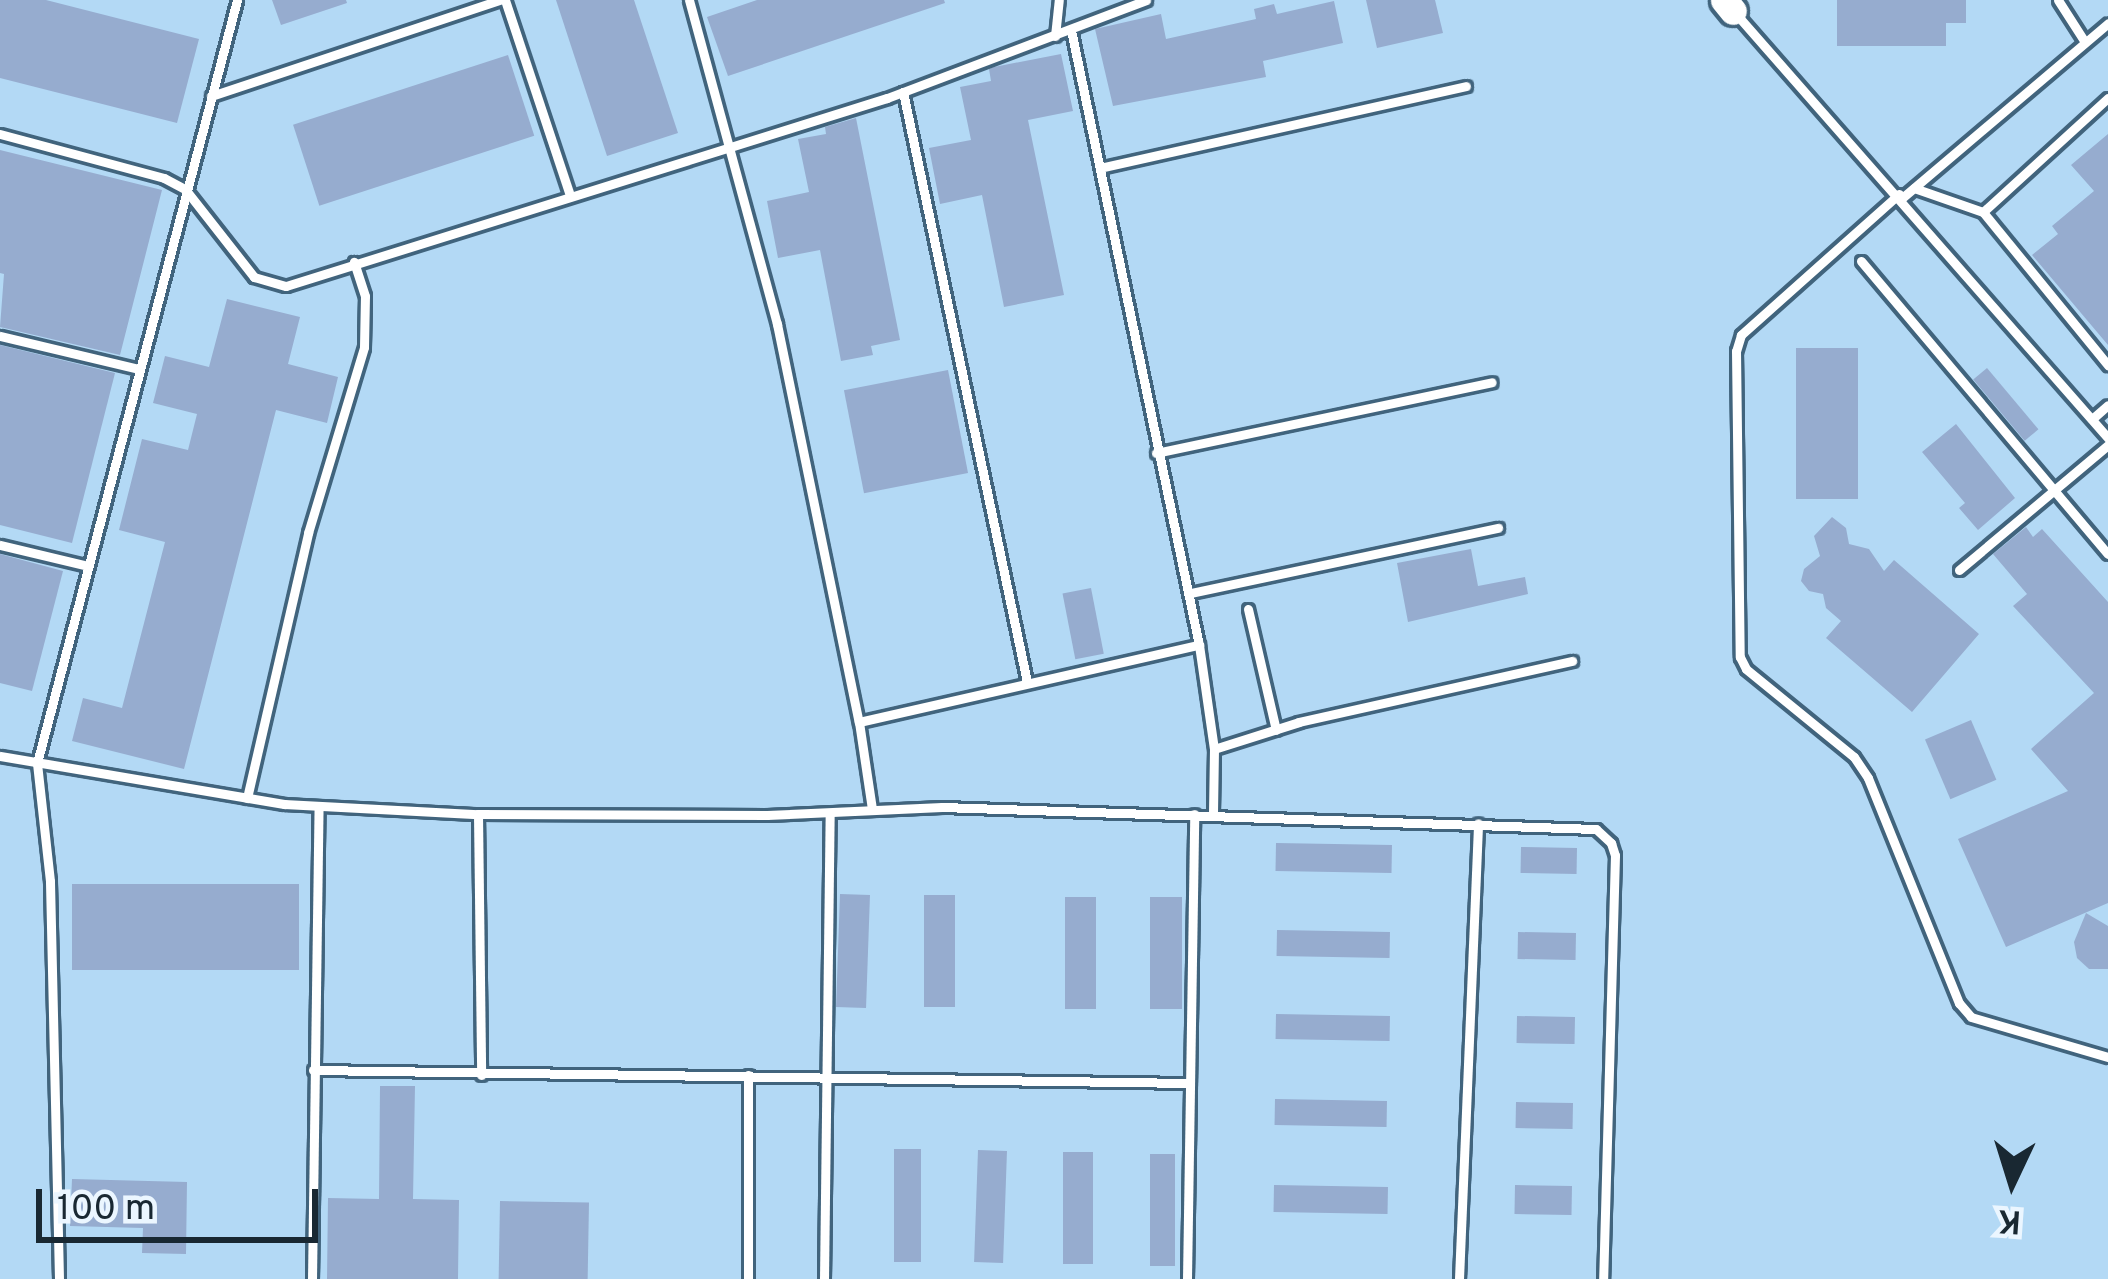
<!DOCTYPE html>
<style>
body{margin:0}
#map{position:relative;width:2108px;height:1279px;overflow:hidden;background:#b3d9f5;font-family:Overpass,sans-serif}
div>[style]{position:absolute}
.building>*{inset:0;background:#96accf;transform-origin:0 0}
.roads{filter:drop-shadow(3px 0 #41647d) drop-shadow(-3px 0 #41647d) drop-shadow(0 3px #41647d) drop-shadow(0 -3px #41647d)}
.lane>*{height:9px;margin:-4.5px;padding:0 4.5px;transform-origin:4.5px;border-radius:4.5px;background:#fff}
.secondary>*{height:27px;margin:-13.5px;padding:0 13.5px;transform-origin:13.5px;border-radius:13.5px;background:#fff}
span{translate:-50% -50%;white-space:nowrap;text-align:center;line-height:1.15;-webkit-text-stroke:10px #ebf6ff;paint-order:stroke}
.north{position:absolute;left:1952px;top:1123px;width:120px;height:120px;-webkit-text-stroke:9px #ebf6ff;paint-order:stroke;rotate:184deg;font-size:33px;font-weight:700;line-height:48px;text-align:center;color:#192832}
.north::after{content:'';display:block;margin:auto;width:42px;height:54px;background:#192832;clip-path:polygon(50% 0,100% 100%,50% 72%,0 100%)}
.scale{position:absolute;left:36px;top:1189px;width:282px;height:54px;box-sizing:border-box;border:6px solid #192832;border-top:0;padding-left:15px;font-size:36px;line-height:42px;white-space:nowrap;color:#192832;-webkit-text-stroke:9px #ebf6ff;paint-order:stroke}
</style>
<div id="map">
<div class="building">
<div style="clip-path:polygon(0 0,46px 0,199px 39px,177px 123px,0 78px)"></div>
<div style="clip-path:polygon(272px 0,346px 0,347px 3px,281px 25px)"></div>
<div style="clip-path:polygon(556px 0,634px 0,678px 133px,607px 156px)"></div>
<div style="clip-path:polygon(757px 0,944px 0,945px 3px,728px 76px,707px 17px)"></div>
<div style="clip-path:polygon(1366px 0,1435px 0,1443px 33px,1377px 48px)"></div>
<div style="clip-path:polygon(1837px 0,1966px 0,1966px 23px,1946px 23px,1946px 46px,1837px 46px)"></div>
<div style="clip-path:polygon(1334px 1px,1343px 43px,1263px 61px,1266px 77px,1113px 106px,1095px 29px,1161px 14px,1166px 39px,1256px 19px,1254px 9px,1274px 4px,1277px 14px)"></div>
<div style="clip-path:polygon(1061px 54px,1073px 111px,1028px 120px,1064px 295px,1004px 307px,982px 195px,940px 204px,929px 148px,971px 140px,960px 87px,991px 81px,989px 69px,994px 67px)"></div>
<div style="left:508px;top:55px;width:85px;height:226px;rotate:72deg"></div>
<div style="clip-path:polygon(856px 118px,900px 340px,871px 346px,873px 355px,841px 361px,820px 250px,778px 258px,767px 201px,809px 192px,798px 139px,826px 134px,825px 127px)"></div>
<div style="clip-path:polygon(2108px 134px,2108px 345px,2032px 255px,2058px 234px,2052px 226px,2094px 191px,2071px 165px)"></div>
<div style="clip-path:polygon(0 150px,162px 190px,120px 355px,0 327px,4px 274px,0 273px)"></div>
<div style="clip-path:polygon(227px 299px,300px 317px,288px 364px,338px 377px,327px 423px,276px 410px,184px 769px,72px 741px,83px 698px,122px 708px,165px 542px,119px 530px,142px 439px,188px 450px,197px 414px,153px 403px,165px 356px,209px 367px)"></div>
<div style="clip-path:polygon(0 345px,115px 373px,72px 543px,0 525px)"></div>
<div style="left:1796px;top:348px;width:62px;height:151px"></div>
<div style="left:1987px;top:368px;width:80px;height:18px;rotate:50deg"></div>
<div style="left:948px;top:370px;width:105px;height:106px;rotate:79deg"></div>
<div style="clip-path:polygon(1956px 424px,2015px 498px,1978px 530px,1959px 508px,1965px 503px,1922px 452px)"></div>
<div style="clip-path:polygon(1832px 517px,1846px 528px,1849px 544px,1869px 549px,1884px 571px,1894px 560px,1979px 634px,1912px 712px,1826px 638px,1841px 621px,1826px 608px,1823px 594px,1809px 591px,1801px 581px,1804px 569px,1820px 556px,1814px 536px)"></div>
<div style="clip-path:polygon(2026px 527px,2033px 537px,2042px 529px,2108px 602px,2108px 903px,2006px 947px,1958px 839px,2068px 791px,2031px 749px,2094px 693px,2013px 606px,2027px 594px,1993px 554px)"></div>
<div style="clip-path:polygon(1471px 549px,1478px 586px,1525px 577px,1528px 594px,1408px 622px,1397px 563px)"></div>
<div style="clip-path:polygon(0 554px,63px 571px,32px 691px,0 683px)"></div>
<div style="left:1091px;top:588px;width:67px;height:29px;rotate:79deg"></div>
<div style="left:1971px;top:720px;width:65px;height:50px;rotate:67deg"></div>
<div style="left:1276px;top:843px;width:116px;height:28px;rotate:1deg"></div>
<div style="left:1521px;top:847px;width:56px;height:26px;rotate:1deg"></div>
<div style="left:72px;top:884px;width:227px;height:86px"></div>
<div style="left:840px;top:894px;width:30px;height:113px;rotate:2deg"></div>
<div style="left:924px;top:895px;width:31px;height:112px"></div>
<div style="left:1065px;top:897px;width:31px;height:112px"></div>
<div style="left:1150px;top:897px;width:32px;height:112px"></div>
<div style="clip-path:polygon(2086px 913px,2108px 926px,2108px 969px,2089px 969px,2077px 958px,2074px 942px)"></div>
<div style="left:1277px;top:930px;width:113px;height:26px;rotate:1deg"></div>
<div style="left:1518px;top:932px;width:58px;height:27px;rotate:1deg"></div>
<div style="left:1276px;top:1014px;width:114px;height:25px;rotate:1deg"></div>
<div style="left:1517px;top:1016px;width:58px;height:27px;rotate:1deg"></div>
<div style="clip-path:polygon(380px 1086px,415px 1086px,413px 1199px,459px 1200px,458px 1279px,327px 1279px,328px 1198px,379px 1199px)"></div>
<div style="left:1275px;top:1099px;width:112px;height:26px;rotate:1deg"></div>
<div style="left:1516px;top:1102px;width:57px;height:26px;rotate:1deg"></div>
<div style="left:894px;top:1149px;width:27px;height:113px"></div>
<div style="left:978px;top:1150px;width:29px;height:112px;rotate:2deg"></div>
<div style="left:1063px;top:1152px;width:30px;height:112px"></div>
<div style="left:1150px;top:1154px;width:25px;height:112px"></div>
<div style="clip-path:polygon(72px 1179px,187px 1182px,186px 1254px,142px 1253px,143px 1228px,70px 1226px)"></div>
<div style="left:1274px;top:1185px;width:114px;height:27px;rotate:1deg"></div>
<div style="left:1515px;top:1185px;width:57px;height:29px;rotate:1deg"></div>
<div style="left:500px;top:1201px;width:89px;height:78px;rotate:1deg"></div>
</div>
<div class="roads">
<div class="lane">
<div style="left:505px;top:0;width:206px;rotate:71.6deg"></div>
<div style="left:689px;top:0;width:336px;rotate:74.8deg"></div>
<div style="left:777px;top:324px;width:406px;rotate:78.4deg"></div>
<div style="left:859px;top:722px;width:88px;rotate:81.5deg"></div>
<div style="left:2058px;top:0;width:50px;rotate:57.3deg"></div>
<div style="left:1737px;top:15px;width:563px;rotate:48.75deg"></div>
<div style="left:1055px;top:36px;width:36px;rotate:-84deg"></div>
<div style="left:903px;top:92px;width:603px;rotate:78.13deg"></div>
<div style="left:211px;top:96px;width:305px;rotate:-18.4deg"></div>
<div style="left:0;top:134px;width:170px;rotate:15deg"></div>
<div style="left:164px;top:178px;width:24px;rotate:28deg"></div>
<div style="left:185px;top:189px;width:112px;rotate:51.9deg"></div>
<div style="left:254px;top:277px;width:33px;rotate:16deg"></div>
<div style="left:286px;top:286px;width:630px;rotate:-17.37deg"></div>
<div style="left:887px;top:98px;width:277px;rotate:-20.7deg"></div>
<div style="left:1100px;top:168px;width:375px;rotate:-12.6deg"></div>
<div style="left:1914px;top:188px;width:73px;rotate:19.2deg"></div>
<div style="left:1983px;top:212px;width:198px;rotate:50.8deg"></div>
<div style="left:1899px;top:194px;width:212px;rotate:138.3deg"></div>
<div style="left:1741px;top:335px;width:17px;rotate:107deg"></div>
<div style="left:1736px;top:351px;width:306px;rotate:89.3deg"></div>
<div style="left:1740px;top:657px;width:13px;rotate:63deg"></div>
<div style="left:1746px;top:669px;width:139px;rotate:39.2deg"></div>
<div style="left:1854px;top:757px;width:25px;rotate:56deg"></div>
<div style="left:1868px;top:778px;width:243px;rotate:68deg"></div>
<div style="left:1959px;top:1003px;width:18px;rotate:49deg"></div>
<div style="left:1971px;top:1017px;width:143px;rotate:16.3deg"></div>
<div style="left:1902px;top:198px;width:270px;rotate:-40.3deg"></div>
<div style="left:1983px;top:212px;width:169px;rotate:-42.4deg"></div>
<div style="left:1861px;top:261px;width:383px;rotate:49.9deg"></div>
<div style="left:0;top:336px;width:142px;rotate:13.4deg"></div>
<div style="left:2092px;top:419px;width:21px;rotate:-41deg"></div>
<div style="left:1156px;top:453px;width:343px;rotate:-11.9deg"></div>
<div style="left:0;top:545px;width:90px;rotate:13.4deg"></div>
<div style="left:1959px;top:570px;width:194px;rotate:-40deg"></div>
<div style="left:1191px;top:593px;width:314px;rotate:-12deg"></div>
<div style="left:1248px;top:609px;width:124px;rotate:77deg"></div>
<div style="left:1199px;top:645px;width:105px;rotate:81.8deg"></div>
<div style="left:1214px;top:749px;width:66px;rotate:90.9deg"></div>
<div style="left:859px;top:722px;width:349px;rotate:-12.8deg"></div>
<div style="left:1199px;top:645px;width:628px;rotate:-101.76deg"></div>
<div style="left:1214px;top:749px;width:89px;rotate:-17.6deg"></div>
<div style="left:1299px;top:722px;width:280px;rotate:-12.6deg"></div>
<div style="left:0;top:756px;width:288px;rotate:9.6deg"></div>
<div style="left:284px;top:804px;width:194px;rotate:3deg"></div>
<div style="left:478px;top:814px;width:289px;rotate:0.2deg"></div>
<div style="left:767px;top:815px;width:175px;rotate:-2.6deg"></div>
<div style="left:942px;top:807px;width:654px;rotate:1.93deg"></div>
<div style="left:1596px;top:829px;width:21px;rotate:43deg"></div>
<div style="left:1611px;top:843px;width:13px;rotate:72deg"></div>
<div style="left:1615px;top:855px;width:424px;rotate:91.6deg"></div>
<div style="left:247px;top:798px;width:272px;rotate:-77deg"></div>
<div style="left:308px;top:533px;width:194px;rotate:-73.2deg"></div>
<div style="left:364px;top:347px;width:51px;rotate:-88.9deg"></div>
<div style="left:365px;top:296px;width:36px;rotate:-108deg"></div>
<div style="left:478px;top:814px;width:261px;rotate:89.3deg"></div>
<div style="left:313px;top:1070px;width:877px;rotate:0.85deg"></div>
<div style="left:748px;top:1075px;width:204px;rotate:90deg"></div>
<div style="left:59px;top:1279px;width:398px;rotate:-91.3deg"></div>
<div style="left:50px;top:881px;width:119px;rotate:-96.3deg"></div>
<div style="left:37px;top:763px;width:789px;rotate:-75.31deg"></div>
<div style="left:312px;top:1279px;width:473px;rotate:-89.2deg"></div>
<div style="left:824px;top:1279px;width:465px;rotate:-89.3deg"></div>
<div style="left:1187px;top:1279px;width:465px;rotate:-89.1deg"></div>
<div style="left:1459px;top:1279px;width:456px;rotate:-87.6deg"></div>
</div>
<div class="secondary">
<div style="left:1724px;top:0;width:14px;rotate:51deg"></div>
</div>
</div>
<div class="north">K</div>
<div class="scale">100 m</div>
</div>
